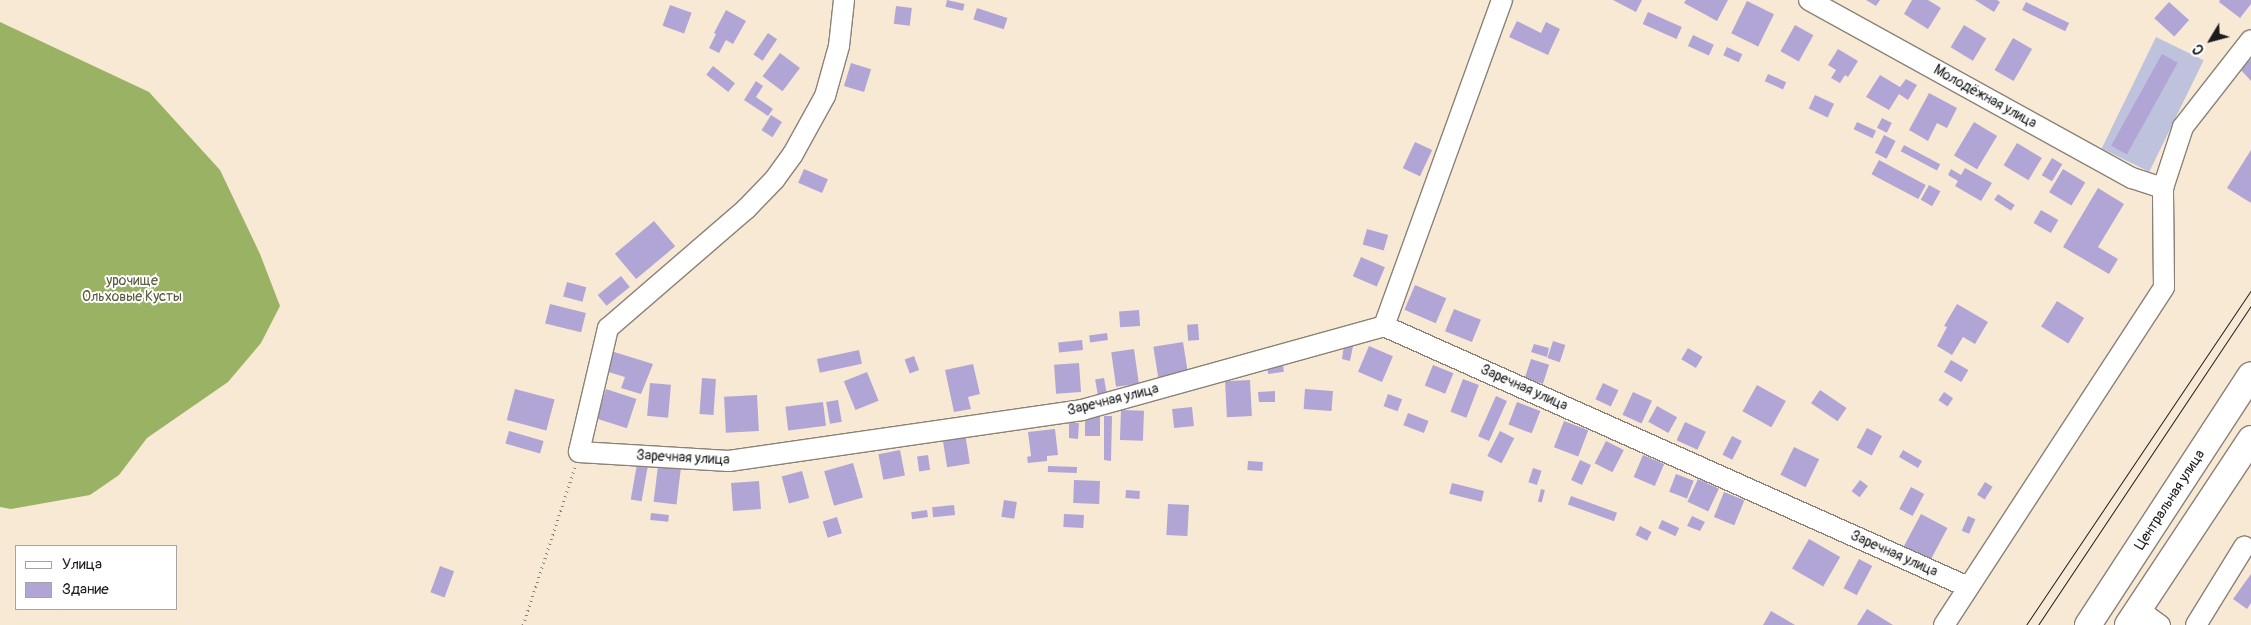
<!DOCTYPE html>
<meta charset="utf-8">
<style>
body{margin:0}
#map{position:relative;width:2251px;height:625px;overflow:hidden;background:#f8e9d5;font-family:Pangolin,sans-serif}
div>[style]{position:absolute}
.industrial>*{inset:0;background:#bfc2dd;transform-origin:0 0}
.forest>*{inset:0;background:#9ab264}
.building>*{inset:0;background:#b1a5d5;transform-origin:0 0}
.path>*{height:3px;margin-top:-1.5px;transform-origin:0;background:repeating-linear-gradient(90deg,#8a8278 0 1px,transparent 0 5px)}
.roads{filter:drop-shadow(1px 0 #8a8278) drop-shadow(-1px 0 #8a8278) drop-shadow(0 1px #8a8278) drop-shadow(0 -1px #8a8278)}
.minor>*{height:20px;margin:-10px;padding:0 10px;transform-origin:10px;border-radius:10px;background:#fff}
.major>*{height:26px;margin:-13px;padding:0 13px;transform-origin:13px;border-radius:13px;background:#fff}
.tram>*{height:1px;margin:-0.5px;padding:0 0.5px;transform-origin:0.5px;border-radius:0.5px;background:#1c1c1c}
span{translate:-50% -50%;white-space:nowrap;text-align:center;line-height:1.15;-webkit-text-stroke:4px #fff;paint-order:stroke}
.street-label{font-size:14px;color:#1c1c1c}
.park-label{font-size:14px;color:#565b3a}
.legend{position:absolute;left:15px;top:545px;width:162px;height:65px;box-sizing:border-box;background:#fff;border:1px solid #a4a4a4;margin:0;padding:6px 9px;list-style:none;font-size:15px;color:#1c1c1c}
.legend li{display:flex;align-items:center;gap:10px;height:25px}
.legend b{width:25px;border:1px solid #a4a4a4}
.north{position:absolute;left:2186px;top:15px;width:50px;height:50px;-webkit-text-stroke:4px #fff;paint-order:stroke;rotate:233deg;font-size:14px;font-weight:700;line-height:20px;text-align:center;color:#1c1c1c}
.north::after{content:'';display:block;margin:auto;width:18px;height:22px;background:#1c1c1c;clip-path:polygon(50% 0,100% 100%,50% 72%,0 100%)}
</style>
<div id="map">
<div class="industrial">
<div style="left:2156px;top:37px;width:53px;height:124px;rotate:26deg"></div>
</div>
<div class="forest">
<div style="clip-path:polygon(0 22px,149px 92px,220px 170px,260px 254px,280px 306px,261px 343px,228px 382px,147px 438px,119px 475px,90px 495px,11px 509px,0 507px)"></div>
</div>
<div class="building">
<div style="left:947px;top:0;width:18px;height:7px;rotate:13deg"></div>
<div style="clip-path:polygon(1613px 0,1642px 0,1636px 12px)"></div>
<div style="clip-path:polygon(1686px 0,1728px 0,1717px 21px,1684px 3px)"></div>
<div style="clip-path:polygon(1866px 0,1880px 0,1876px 6px)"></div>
<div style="clip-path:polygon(1912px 0,1928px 0,1941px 8px,1928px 29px,1904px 14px)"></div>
<div style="clip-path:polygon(1975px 0,1997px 0,2000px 2px,1994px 12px)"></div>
<div style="clip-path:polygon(2220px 0,2251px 0,2251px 4px,2240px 18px,2219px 2px)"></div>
<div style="left:1747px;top:1px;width:30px;height:36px;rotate:26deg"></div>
<div style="left:2026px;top:2px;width:48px;height:9px;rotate:26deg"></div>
<div style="left:2169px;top:2px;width:27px;height:22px;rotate:42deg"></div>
<div style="left:670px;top:5px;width:23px;height:22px;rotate:20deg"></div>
<div style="left:896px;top:6px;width:16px;height:18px;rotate:7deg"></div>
<div style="left:977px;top:8px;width:32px;height:12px;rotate:18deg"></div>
<div style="clip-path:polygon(726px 10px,746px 21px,733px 44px,726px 40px,719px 53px,709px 48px,716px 34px,714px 33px)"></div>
<div style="left:1648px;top:12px;width:37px;height:13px;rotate:24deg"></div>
<div style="clip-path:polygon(1517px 21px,1541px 33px,1546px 22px,1560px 29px,1548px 55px,1509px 37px)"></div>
<div style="left:1795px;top:25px;width:21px;height:30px;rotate:29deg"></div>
<div style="left:1964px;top:25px;width:26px;height:26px;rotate:31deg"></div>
<div style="left:768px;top:33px;width:11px;height:26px;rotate:34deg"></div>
<div style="left:1693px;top:35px;width:23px;height:12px;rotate:25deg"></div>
<div style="left:2013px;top:38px;width:22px;height:37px;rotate:30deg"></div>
<div style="left:1727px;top:47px;width:17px;height:9px;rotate:25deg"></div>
<div style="clip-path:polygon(1838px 49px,1858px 61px,1848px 77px,1845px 75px,1840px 83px,1831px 78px,1836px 70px,1828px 65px)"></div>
<div style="left:780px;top:53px;width:25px;height:29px;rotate:37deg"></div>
<div style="left:2162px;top:54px;width:18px;height:105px;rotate:29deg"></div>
<div style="clip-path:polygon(2251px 59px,2251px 81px,2240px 69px)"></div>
<div style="left:851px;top:63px;width:21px;height:24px;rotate:17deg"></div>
<div style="left:713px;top:66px;width:28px;height:11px;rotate:38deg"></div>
<div style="left:1768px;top:74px;width:20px;height:8px;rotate:24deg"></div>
<div style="clip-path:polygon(1880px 75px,1900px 87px,1906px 79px,1917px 85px,1908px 100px,1899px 94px,1889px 110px,1866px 97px)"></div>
<div style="clip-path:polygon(756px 81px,763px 86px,756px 97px,773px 109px,768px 116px,744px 100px)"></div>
<div style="clip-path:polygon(1929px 93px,1957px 108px,1947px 128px,1937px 123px,1928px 141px,1909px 130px)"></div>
<div style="left:1815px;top:95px;width:21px;height:15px;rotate:25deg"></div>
<div style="left:771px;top:115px;width:13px;height:18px;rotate:32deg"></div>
<div style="left:1882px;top:118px;width:11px;height:11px;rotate:27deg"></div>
<div style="left:1857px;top:122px;width:21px;height:8px;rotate:25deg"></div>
<div style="left:1974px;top:122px;width:27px;height:39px;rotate:31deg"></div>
<div style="left:1884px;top:135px;width:13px;height:20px;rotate:27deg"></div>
<div style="left:1415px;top:142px;width:19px;height:29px;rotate:25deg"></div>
<div style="left:2017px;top:143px;width:29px;height:26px;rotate:31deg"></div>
<div style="left:1904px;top:145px;width:41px;height:7px;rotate:28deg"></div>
<div style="clip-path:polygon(2251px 150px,2251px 203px,2227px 188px)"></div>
<div style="left:2052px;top:158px;width:12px;height:20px;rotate:31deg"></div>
<div style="left:1879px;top:160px;width:53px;height:16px;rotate:28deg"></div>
<div style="clip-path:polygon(1965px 168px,1992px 183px,1981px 201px,1955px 186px,1958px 181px,1948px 175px,1951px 169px,1961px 175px)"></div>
<div style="left:804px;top:169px;width:26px;height:15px;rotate:23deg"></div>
<div style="left:2063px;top:169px;width:26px;height:27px;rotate:31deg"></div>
<div style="left:1929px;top:185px;width:13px;height:17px;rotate:29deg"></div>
<div style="clip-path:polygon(2098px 188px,2124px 204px,2098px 247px,2118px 259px,2109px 274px,2063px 247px)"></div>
<div style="left:1998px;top:194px;width:20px;height:7px;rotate:33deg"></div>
<div style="left:2041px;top:210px;width:20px;height:15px;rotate:30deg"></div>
<div style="left:654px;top:221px;width:33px;height:51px;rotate:50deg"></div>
<div style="left:1367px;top:229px;width:22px;height:16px;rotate:16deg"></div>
<div style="left:1361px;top:257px;width:26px;height:21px;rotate:23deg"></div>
<div style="left:621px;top:276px;width:14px;height:30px;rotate:51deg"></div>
<div style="left:567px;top:282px;width:20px;height:15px;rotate:15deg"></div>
<div style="left:1415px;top:285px;width:34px;height:27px;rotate:23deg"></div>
<div style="left:2057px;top:301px;width:32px;height:30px;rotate:32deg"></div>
<div style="left:550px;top:304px;width:37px;height:20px;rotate:14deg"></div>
<div style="clip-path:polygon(1957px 304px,1988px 322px,1975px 344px,1963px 337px,1952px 355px,1937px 346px,1947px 327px,1944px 326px)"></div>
<div style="left:1454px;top:309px;width:29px;height:24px;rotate:22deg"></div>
<div style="left:1139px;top:310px;width:16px;height:20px;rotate:86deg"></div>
<div style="left:1198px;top:324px;width:16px;height:11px;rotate:86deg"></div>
<div style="left:1107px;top:333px;width:7px;height:18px;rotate:82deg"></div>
<div style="left:1082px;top:340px;width:10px;height:24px;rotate:84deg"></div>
<div style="left:1553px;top:341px;width:13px;height:18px;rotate:18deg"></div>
<div style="left:1183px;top:342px;width:33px;height:30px;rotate:81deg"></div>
<div style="clip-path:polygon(1534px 344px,1549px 348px,1547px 357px,1531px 352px)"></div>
<div style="clip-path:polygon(1344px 345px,1353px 346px,1350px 361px,1342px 359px)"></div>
<div style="left:1369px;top:346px;width:26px;height:28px;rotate:23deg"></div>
<div style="left:1688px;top:348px;width:17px;height:13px;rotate:31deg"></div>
<div style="left:1134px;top:349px;width:35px;height:23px;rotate:82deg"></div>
<div style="left:859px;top:350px;width:14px;height:43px;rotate:78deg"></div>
<div style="clip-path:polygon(611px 351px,653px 364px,641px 394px,621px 388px,625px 377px,605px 371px)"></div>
<div style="left:914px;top:356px;width:15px;height:10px;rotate:70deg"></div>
<div style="left:1282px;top:358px;width:14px;height:16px;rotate:82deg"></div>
<div style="left:1531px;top:359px;width:19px;height:20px;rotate:18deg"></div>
<div style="left:1951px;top:360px;width:20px;height:14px;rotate:30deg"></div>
<div style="left:1079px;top:363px;width:29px;height:25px;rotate:86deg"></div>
<div style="clip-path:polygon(973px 364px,980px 394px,968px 397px,971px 409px,954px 412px,945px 370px)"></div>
<div style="left:1433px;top:365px;width:22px;height:22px;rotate:22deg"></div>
<div style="left:867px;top:372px;width:31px;height:25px;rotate:68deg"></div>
<div style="left:702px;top:378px;width:14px;height:36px;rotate:4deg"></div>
<div style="left:1104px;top:378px;width:17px;height:9px;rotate:80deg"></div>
<div style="left:1463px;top:379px;width:17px;height:35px;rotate:21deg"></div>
<div style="left:1250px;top:380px;width:36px;height:25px;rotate:87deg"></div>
<div style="left:650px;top:383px;width:21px;height:33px;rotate:5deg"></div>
<div style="left:1603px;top:383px;width:17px;height:18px;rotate:25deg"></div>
<div style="left:1757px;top:385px;width:33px;height:30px;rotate:29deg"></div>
<div style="left:515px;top:389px;width:41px;height:32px;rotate:15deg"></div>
<div style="left:606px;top:389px;width:32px;height:31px;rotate:18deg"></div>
<div style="left:1305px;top:389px;width:28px;height:20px;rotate:4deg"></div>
<div style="left:1820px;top:390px;width:32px;height:16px;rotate:34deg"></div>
<div style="clip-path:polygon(1275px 391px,1275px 402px,1259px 402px,1258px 392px)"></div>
<div style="left:1633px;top:392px;width:21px;height:25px;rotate:25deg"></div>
<div style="left:1944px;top:392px;width:11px;height:10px;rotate:34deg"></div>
<div style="left:1388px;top:394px;width:15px;height:13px;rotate:20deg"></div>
<div style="left:757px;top:395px;width:36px;height:33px;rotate:87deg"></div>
<div style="left:1496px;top:396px;width:12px;height:44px;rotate:24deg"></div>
<div style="left:838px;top:400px;width:22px;height:12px;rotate:80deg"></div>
<div style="left:823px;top:402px;width:24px;height:38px;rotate:83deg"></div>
<div style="left:1517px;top:402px;width:25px;height:24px;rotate:21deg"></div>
<div style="left:1657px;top:406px;width:23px;height:18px;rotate:29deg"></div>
<div style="left:1192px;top:407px;width:19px;height:20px;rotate:84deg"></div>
<div style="left:1121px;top:410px;width:23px;height:30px;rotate:2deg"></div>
<div style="left:1408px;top:413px;width:22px;height:13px;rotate:21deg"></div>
<div style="clip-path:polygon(1104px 416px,1112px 416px,1111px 461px,1104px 460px)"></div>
<div style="left:1085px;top:417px;width:15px;height:19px"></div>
<div style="left:1564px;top:421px;width:26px;height:28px;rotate:21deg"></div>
<div style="left:1685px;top:422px;width:23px;height:20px;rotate:25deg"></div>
<div style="clip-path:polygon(1069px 423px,1079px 423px,1078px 439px,1069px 438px)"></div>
<div style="left:1867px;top:428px;width:17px;height:22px;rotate:28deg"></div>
<div style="clip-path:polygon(1055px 429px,1058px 455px,1047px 456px,1047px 461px,1028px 463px,1027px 457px,1031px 456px,1028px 432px)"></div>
<div style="left:509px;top:431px;width:36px;height:13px;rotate:16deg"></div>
<div style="left:1500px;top:431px;width:16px;height:28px;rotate:27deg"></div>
<div style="left:965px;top:433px;width:31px;height:23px;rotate:81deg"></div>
<div style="left:1732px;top:436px;width:11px;height:21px;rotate:27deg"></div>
<div style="left:1606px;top:441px;width:20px;height:25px;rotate:27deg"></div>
<div style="left:1794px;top:447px;width:28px;height:31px;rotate:26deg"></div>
<div style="left:900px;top:450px;width:26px;height:22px;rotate:79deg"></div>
<div style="left:1903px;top:450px;width:22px;height:8px;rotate:30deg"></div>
<div style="left:928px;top:455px;width:15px;height:11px;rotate:82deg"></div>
<div style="left:1643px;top:455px;width:23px;height:24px;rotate:23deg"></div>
<div style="left:1580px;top:460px;width:12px;height:22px;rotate:24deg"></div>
<div style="left:1248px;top:461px;width:15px;height:9px;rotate:4deg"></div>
<div style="left:853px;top:463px;width:36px;height:30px;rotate:74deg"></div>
<div style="left:637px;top:464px;width:11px;height:36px;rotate:10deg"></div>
<div style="left:658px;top:466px;width:23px;height:36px;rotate:7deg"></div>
<div style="left:1048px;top:466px;width:29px;height:6px;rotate:2deg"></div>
<div style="left:1533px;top:468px;width:9px;height:15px;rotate:18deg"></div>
<div style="left:802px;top:471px;width:28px;height:21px;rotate:75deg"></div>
<div style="left:1676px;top:474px;width:19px;height:19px;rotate:21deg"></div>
<div style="left:1698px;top:479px;width:23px;height:25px;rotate:25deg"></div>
<div style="left:1074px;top:480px;width:26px;height:23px;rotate:2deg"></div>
<div style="left:1860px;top:480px;width:10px;height:14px;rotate:37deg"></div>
<div style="left:759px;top:481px;width:28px;height:28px;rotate:86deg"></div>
<div style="left:1985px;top:482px;width:9px;height:15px;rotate:32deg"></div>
<div style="left:1452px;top:483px;width:33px;height:11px;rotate:14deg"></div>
<div style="left:1911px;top:487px;width:15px;height:25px;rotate:28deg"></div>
<div style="left:1541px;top:489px;width:4px;height:13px;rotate:14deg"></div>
<div style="left:1126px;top:490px;width:14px;height:8px;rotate:4deg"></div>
<div style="left:1724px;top:492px;width:22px;height:27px;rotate:22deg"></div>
<div style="left:1571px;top:496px;width:49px;height:9px;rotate:20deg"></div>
<div style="left:1004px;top:500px;width:13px;height:17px;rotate:9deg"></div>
<div style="left:1168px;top:504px;width:21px;height:31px;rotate:3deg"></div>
<div style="left:954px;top:505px;width:10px;height:22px;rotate:84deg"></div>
<div style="left:927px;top:510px;width:7px;height:16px;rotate:82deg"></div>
<div style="left:651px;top:513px;width:18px;height:7px;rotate:6deg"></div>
<div style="left:1064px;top:514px;width:20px;height:13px;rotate:3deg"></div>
<div style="left:1921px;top:514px;width:30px;height:37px;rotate:28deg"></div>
<div style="clip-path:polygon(1692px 516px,1705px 522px,1700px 531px,1687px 526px)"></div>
<div style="left:1968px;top:516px;width:8px;height:16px;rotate:23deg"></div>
<div style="left:837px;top:517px;width:17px;height:15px;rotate:73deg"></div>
<div style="left:1662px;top:520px;width:19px;height:9px;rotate:25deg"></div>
<div style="left:1640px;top:526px;width:13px;height:10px;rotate:27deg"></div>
<div style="left:1809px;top:539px;width:36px;height:34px;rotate:30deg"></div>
<div style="left:1859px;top:559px;width:15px;height:33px;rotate:28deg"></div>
<div style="left:440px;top:566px;width:15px;height:28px;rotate:20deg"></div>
<div style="clip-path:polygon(2251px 574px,2251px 603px,2247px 609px,2233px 599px)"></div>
<div style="clip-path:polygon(1867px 609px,1893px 625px,1857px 625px)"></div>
<div style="clip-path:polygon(1771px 611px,1795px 625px,1763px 625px)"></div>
</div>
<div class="path">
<div style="left:523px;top:625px;width:166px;rotate:-71.8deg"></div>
</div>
<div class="roads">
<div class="minor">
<div style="left:844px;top:0;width:46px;rotate:96.2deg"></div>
<div style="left:839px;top:46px;width:52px;rotate:105.6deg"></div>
<div style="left:825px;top:96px;width:66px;rotate:118.9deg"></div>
<div style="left:793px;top:154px;width:31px;rotate:126deg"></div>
<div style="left:775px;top:179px;width:42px;rotate:134deg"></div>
<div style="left:746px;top:209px;width:182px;rotate:139.2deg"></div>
<div style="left:608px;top:328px;width:127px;rotate:103.2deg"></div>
<div style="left:579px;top:452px;width:150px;rotate:3.4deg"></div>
<div style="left:729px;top:461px;width:357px;rotate:-8.2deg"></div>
<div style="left:1082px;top:410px;width:313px;rotate:-15.5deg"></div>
<div style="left:1384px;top:326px;width:640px;rotate:24.08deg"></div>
<div style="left:1809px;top:0;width:369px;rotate:28.9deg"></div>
<div style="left:2132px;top:178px;width:33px;rotate:18deg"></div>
<div style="left:1384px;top:326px;width:347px;rotate:-70.1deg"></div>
<div style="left:2139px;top:610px;width:26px;rotate:36deg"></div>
<div style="left:1944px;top:625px;width:403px;rotate:-56.9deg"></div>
<div style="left:2164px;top:287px;width:99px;rotate:-90.6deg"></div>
<div style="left:2163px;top:188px;width:64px;rotate:-71.8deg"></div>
<div style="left:2183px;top:127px;width:110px;rotate:-52deg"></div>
<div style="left:2196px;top:625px;width:92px;rotate:-58.4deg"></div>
</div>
<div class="major">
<div style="left:2088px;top:625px;width:298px;rotate:-56.9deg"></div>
<div style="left:2128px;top:625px;width:223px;rotate:-56.5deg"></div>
</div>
</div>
<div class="tram">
<div style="left:2026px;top:625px;width:404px;rotate:-56.1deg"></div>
<div style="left:2038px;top:625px;width:384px;rotate:-56.3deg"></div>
</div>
<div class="street-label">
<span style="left:1985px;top:97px;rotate:29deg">Молодёжная улица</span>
<span style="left:1524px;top:388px;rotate:24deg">Заречная улица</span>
<span style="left:1113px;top:400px;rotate:-14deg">Заречная улица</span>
<span style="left:683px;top:458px;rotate:3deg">Заречная улица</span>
<span style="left:2170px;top:500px;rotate:-57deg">Центральная улица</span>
<span style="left:1894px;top:554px;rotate:24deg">Заречная улица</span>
</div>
<div class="park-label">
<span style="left:132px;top:289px">урочище<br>Ольховые Кусты</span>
</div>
<ul class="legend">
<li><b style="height:6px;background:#fff"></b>Улица</li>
<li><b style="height:14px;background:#b1a5d5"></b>Здание</li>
</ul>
<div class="north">С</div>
</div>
